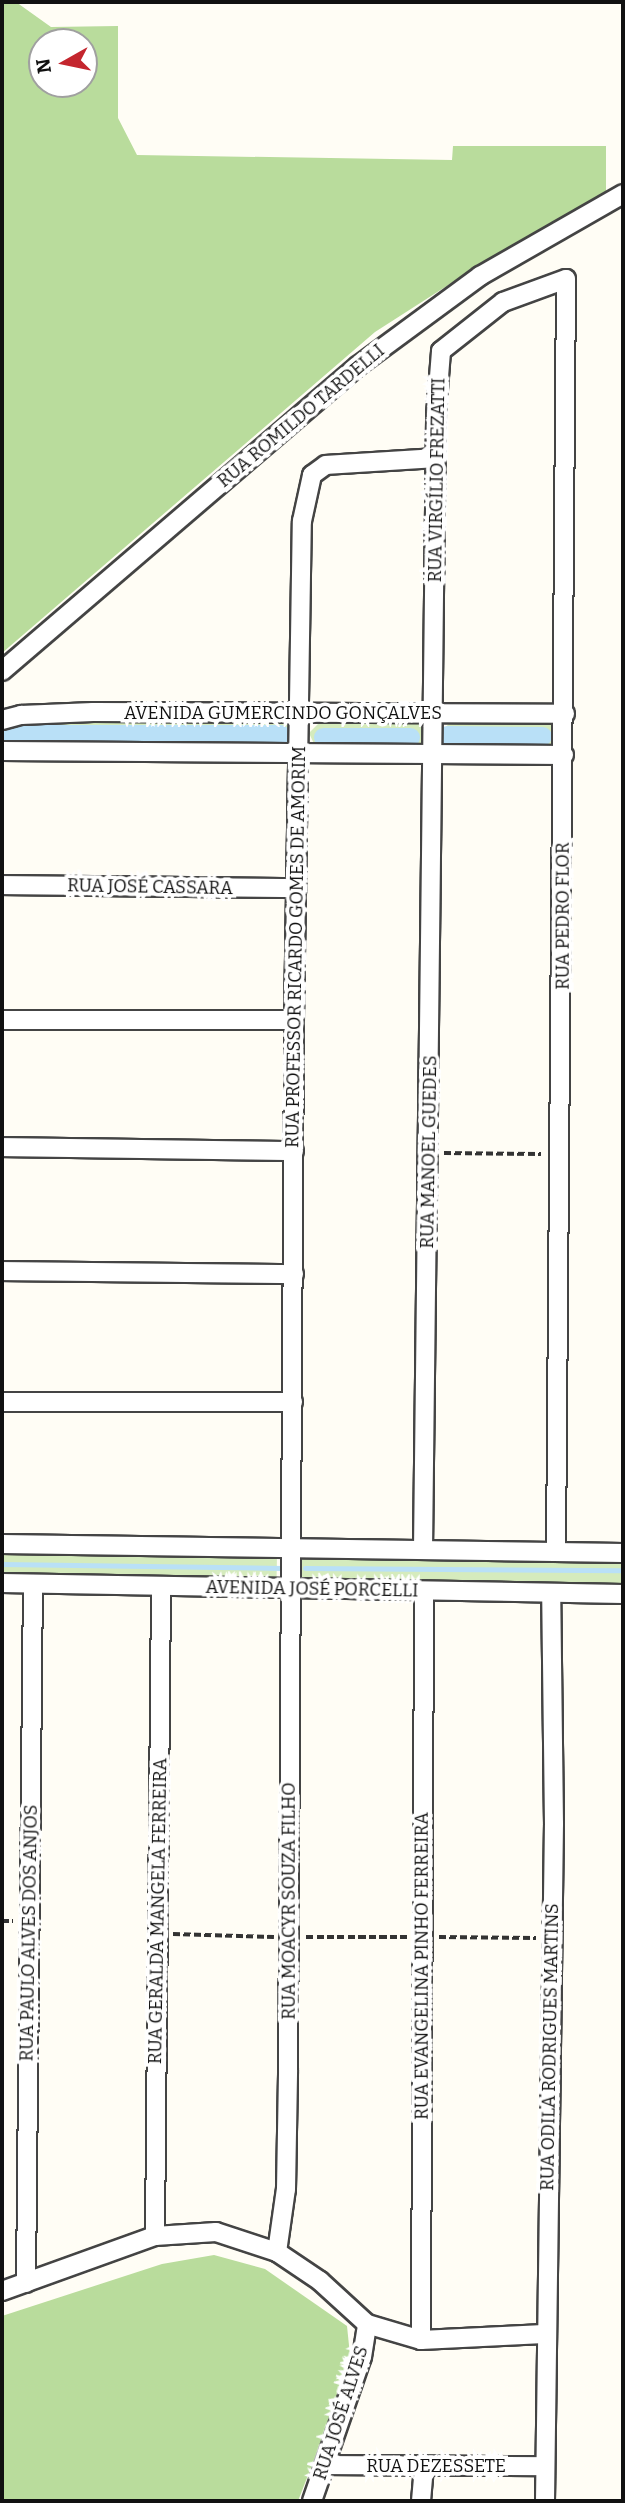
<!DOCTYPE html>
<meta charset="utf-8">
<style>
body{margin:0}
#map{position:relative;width:625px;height:2503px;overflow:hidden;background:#fffdf5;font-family:Bitter,serif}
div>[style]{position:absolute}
.green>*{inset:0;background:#d5ebbd;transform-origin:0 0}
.forest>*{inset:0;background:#b9dc9c}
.stream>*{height:5px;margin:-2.5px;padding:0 2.5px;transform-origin:2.5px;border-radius:2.5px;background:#b9e0f7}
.canal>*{height:19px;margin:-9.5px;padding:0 9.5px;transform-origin:9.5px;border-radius:9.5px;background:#b9e0f7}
.path>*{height:3.5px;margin-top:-1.75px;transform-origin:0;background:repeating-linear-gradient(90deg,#333 0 7px,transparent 0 10.5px)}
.roads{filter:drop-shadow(2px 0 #444) drop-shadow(-2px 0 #444) drop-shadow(0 2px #444) drop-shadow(0 -2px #444)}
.minor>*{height:18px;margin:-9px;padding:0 9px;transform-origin:9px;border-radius:9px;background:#fff}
span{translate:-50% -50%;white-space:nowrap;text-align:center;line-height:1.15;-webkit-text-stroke:7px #fff;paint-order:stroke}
.street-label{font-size:18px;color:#111}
.frame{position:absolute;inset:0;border:4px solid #111;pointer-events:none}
.north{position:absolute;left:28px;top:28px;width:70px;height:70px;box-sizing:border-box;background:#fff;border:2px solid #a0a0a0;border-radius:50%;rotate:261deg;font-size:19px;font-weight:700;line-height:28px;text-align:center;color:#111}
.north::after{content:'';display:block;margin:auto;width:24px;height:32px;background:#c4262e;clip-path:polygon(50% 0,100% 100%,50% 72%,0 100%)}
</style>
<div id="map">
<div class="green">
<div style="clip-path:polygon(10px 720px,282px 720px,292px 730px,288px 745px,9px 744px,2px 732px)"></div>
<div style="clip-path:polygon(320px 722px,419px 723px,425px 728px,424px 743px,419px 748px,315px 746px,309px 733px)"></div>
<div style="clip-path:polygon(450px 723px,553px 724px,556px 745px,552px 749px,444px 747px,440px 732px)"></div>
<div style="left:2px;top:1552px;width:275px;height:23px;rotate:1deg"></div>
<div style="left:299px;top:1558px;width:324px;height:25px"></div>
</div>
<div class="forest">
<div style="clip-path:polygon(evenodd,2px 2px,16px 2px,51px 27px,118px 26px,118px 118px,137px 155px,452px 160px,453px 146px,606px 146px,606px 194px,495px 255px,375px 332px,2px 653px,2px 2px,42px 42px,84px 42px,84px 84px,42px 84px,42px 42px)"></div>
<div style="clip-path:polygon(214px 2255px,265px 2269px,347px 2326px,351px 2365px,298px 2501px,2px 2501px,2px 2316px,162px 2264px)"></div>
</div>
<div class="stream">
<div style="left:2px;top:1564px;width:280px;rotate:0.8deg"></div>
<div style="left:305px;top:1568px;width:318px;rotate:0.4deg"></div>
</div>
<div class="canal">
<div style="left:10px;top:734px;width:270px"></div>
<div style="left:447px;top:735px;width:95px;rotate:0.6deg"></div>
<div style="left:323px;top:737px;width:87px"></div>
</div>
<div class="path">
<div style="left:444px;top:1153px;width:97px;rotate:0.6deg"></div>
<div style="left:2px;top:1921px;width:11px"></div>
<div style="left:173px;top:1934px;width:101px;rotate:1.7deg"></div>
<div style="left:306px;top:1937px;width:101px"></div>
<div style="left:439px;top:1937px;width:97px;rotate:0.6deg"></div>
</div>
<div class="roads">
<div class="minor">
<div style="left:2px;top:671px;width:469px;rotate:-40.6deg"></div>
<div style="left:358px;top:366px;width:152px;rotate:-36.4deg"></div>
<div style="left:480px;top:276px;width:165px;rotate:-29.8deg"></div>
<div style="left:2px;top:720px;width:20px;rotate:-15deg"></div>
<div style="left:21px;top:715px;width:72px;rotate:-2.4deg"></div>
<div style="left:93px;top:712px;width:472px;rotate:0.2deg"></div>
<div style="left:2px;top:751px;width:562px;rotate:0.41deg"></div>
<div style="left:2px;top:885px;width:295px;rotate:0.6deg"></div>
<div style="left:2px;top:1020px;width:292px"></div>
<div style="left:2px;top:1147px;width:292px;rotate:0.8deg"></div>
<div style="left:2px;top:1271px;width:292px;rotate:0.6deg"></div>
<div style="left:2px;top:1402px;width:291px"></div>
<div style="left:2px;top:1544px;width:621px;rotate:0.83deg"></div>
<div style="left:423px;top:1550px;width:1135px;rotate:-89.34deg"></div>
<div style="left:436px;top:415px;width:64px;rotate:-85.5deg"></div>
<div style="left:441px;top:351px;width:79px;rotate:-38.3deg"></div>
<div style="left:503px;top:302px;width:67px;rotate:-20.1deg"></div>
<div style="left:566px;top:279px;width:1273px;rotate:90.45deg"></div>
<div style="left:2px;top:1583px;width:621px;rotate:1.01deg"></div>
<div style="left:155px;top:2236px;width:650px;rotate:-89.47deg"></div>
<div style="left:277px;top:2252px;width:64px;rotate:-81.9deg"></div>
<div style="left:286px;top:2189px;width:119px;rotate:-89deg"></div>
<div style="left:288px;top:2070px;width:1050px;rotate:-89.67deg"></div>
<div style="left:294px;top:1020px;width:499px;rotate:-89.1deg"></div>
<div style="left:302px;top:521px;width:47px;rotate:-77.7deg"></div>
<div style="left:312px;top:475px;width:17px;rotate:-36deg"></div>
<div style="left:326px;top:465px;width:110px;rotate:-3.6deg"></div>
<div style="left:26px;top:2283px;width:699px;rotate:-89.43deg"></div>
<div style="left:2px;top:2291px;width:163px;rotate:-19.8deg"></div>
<div style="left:155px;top:2236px;width:61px;rotate:-3.8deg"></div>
<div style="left:216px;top:2232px;width:64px;rotate:18.2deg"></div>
<div style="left:277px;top:2252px;width:52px;rotate:34deg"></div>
<div style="left:320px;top:2281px;width:64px;rotate:42.5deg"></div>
<div style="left:367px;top:2324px;width:56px;rotate:16.5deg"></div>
<div style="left:421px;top:2340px;width:123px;rotate:-2.8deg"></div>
<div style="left:421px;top:2340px;width:749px;rotate:-89.77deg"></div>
<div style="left:327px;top:2465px;width:218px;rotate:0.3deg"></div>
<div style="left:312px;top:2501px;width:152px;rotate:-70.9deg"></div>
<div style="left:362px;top:2357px;width:33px;rotate:-81deg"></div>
<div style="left:421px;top:2501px;width:33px;rotate:-85deg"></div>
<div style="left:545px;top:2501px;width:677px;rotate:-89.24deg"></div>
<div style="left:554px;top:1824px;width:231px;rotate:-90.7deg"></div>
</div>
</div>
<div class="street-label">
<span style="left:301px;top:416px;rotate:-40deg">RUA ROMILDO TARDELLI</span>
<span style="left:437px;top:480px;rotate:-89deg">RUA VIRGÍLIO FREZATTI</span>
<span style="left:283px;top:713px">AVENIDA GUMERCINDO GONÇALVES</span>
<span style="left:150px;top:887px;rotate:1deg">RUA JOSÉ CASSARA</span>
<span style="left:563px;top:916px;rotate:-90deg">RUA PEDRO FLOR</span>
<span style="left:296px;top:947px;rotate:-89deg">RUA PROFESSOR RICARDO GOMES DE AMORIM</span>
<span style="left:429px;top:1152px;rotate:-89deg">RUA MANOEL GUEDES</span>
<span style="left:312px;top:1589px;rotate:1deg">AVENIDA JOSÉ PORCELLI</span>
<span style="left:289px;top:1901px;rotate:-90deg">RUA MOACYR SOUZA FILHO</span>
<span style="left:158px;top:1911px;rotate:-89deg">RUA GERALDA MANGELA FERREIRA</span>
<span style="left:29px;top:1933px;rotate:-89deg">RUA PAULO ALVES DOS ANJOS</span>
<span style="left:422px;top:1966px;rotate:-90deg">RUA EVANGELINA PINHO FERREIRA</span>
<span style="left:550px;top:2047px;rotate:-89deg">RUA ODILA RODRIGUES MARTINS</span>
<span style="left:341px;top:2413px;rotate:-72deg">RUA JOSÉ ALVES</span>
<span style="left:436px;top:2466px">RUA DEZESSETE</span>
</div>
<div class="frame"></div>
<div class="north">N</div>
</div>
